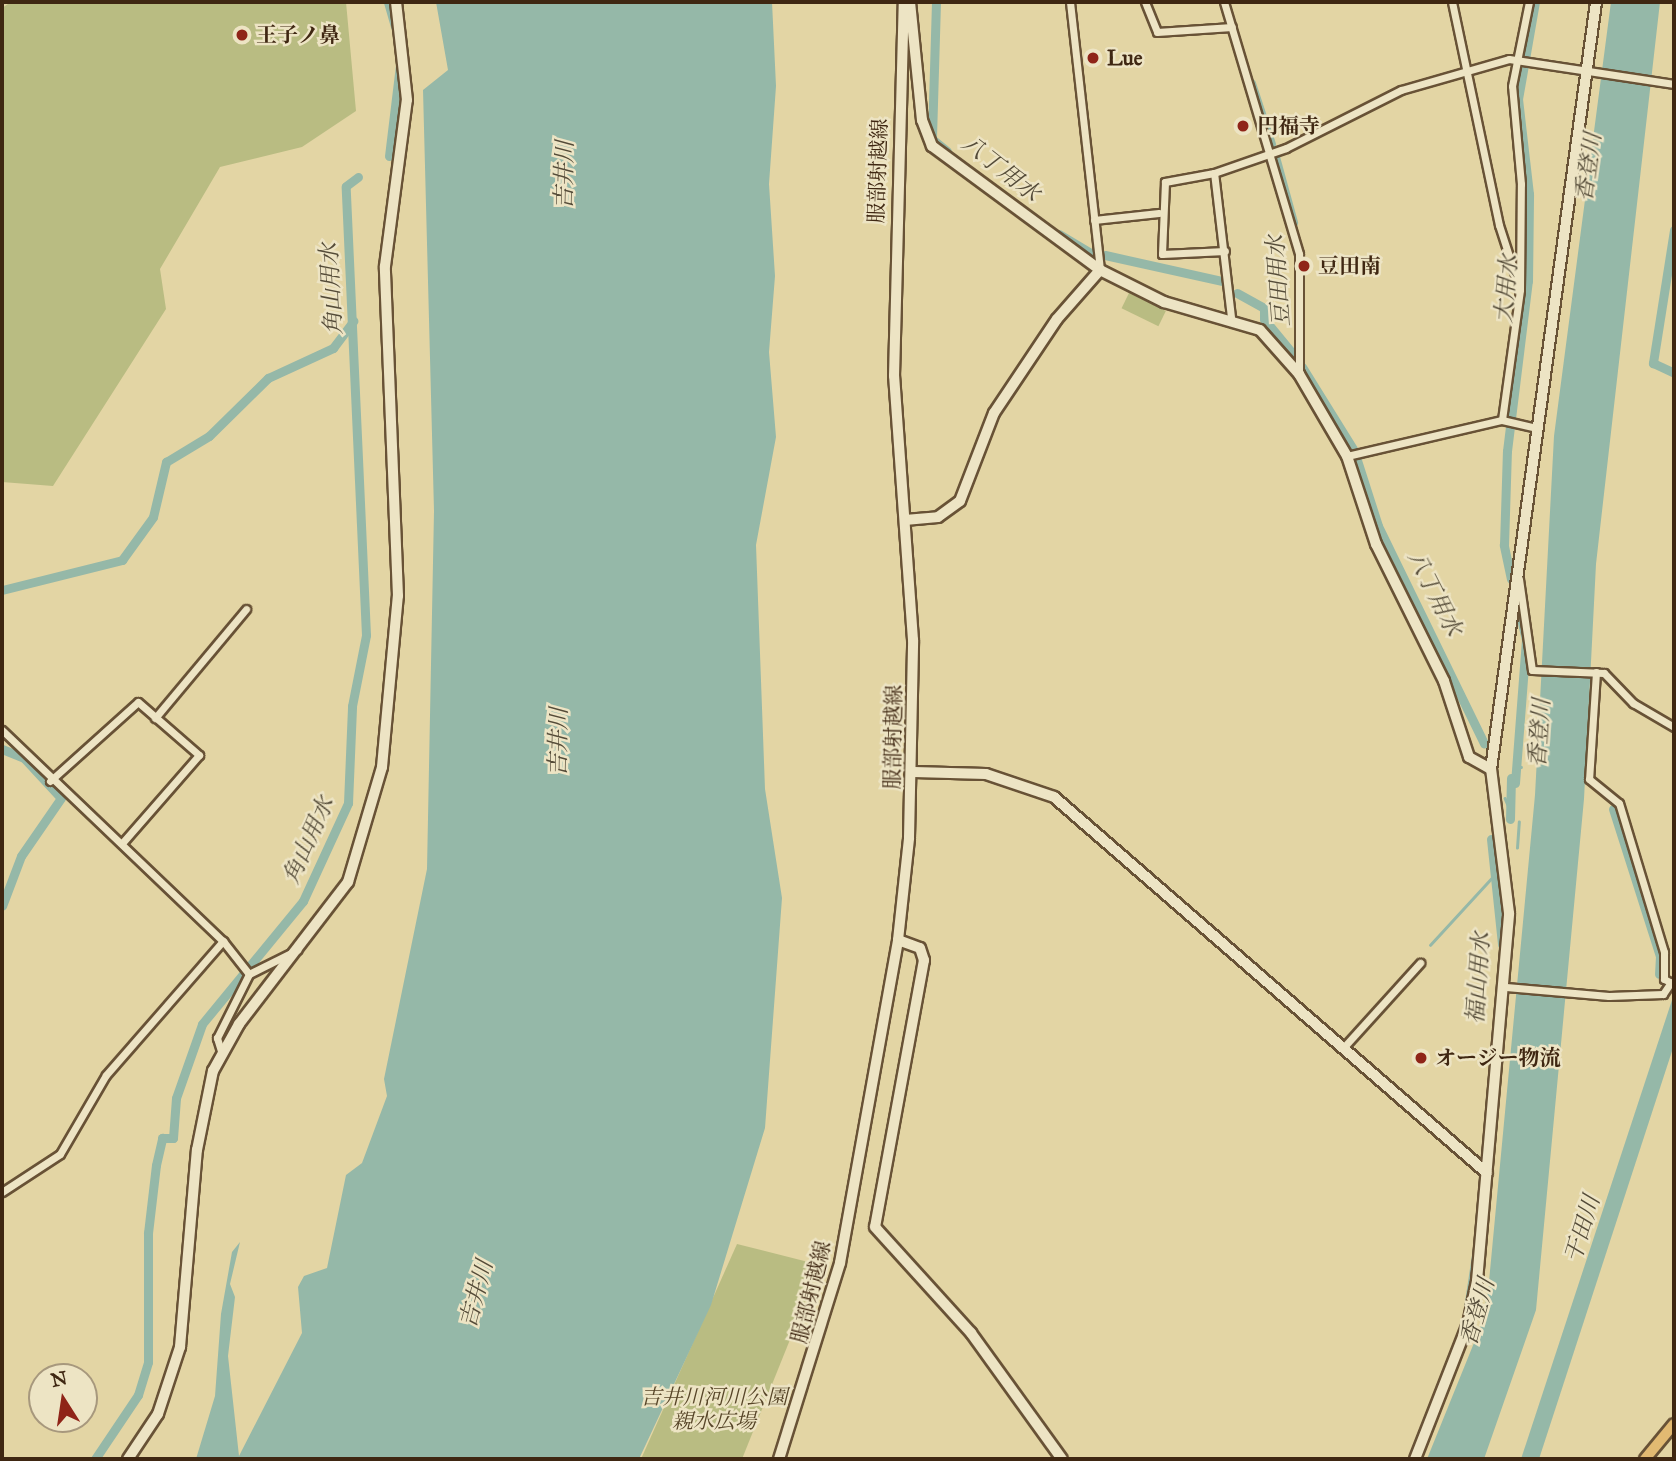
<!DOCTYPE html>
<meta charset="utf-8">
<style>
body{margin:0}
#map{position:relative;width:1676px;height:1461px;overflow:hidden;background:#e3d5a4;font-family:"IM FELL Great Primer","Noto Serif JP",serif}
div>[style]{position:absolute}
.green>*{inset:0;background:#b9bc82;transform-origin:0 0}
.water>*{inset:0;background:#95b8a8}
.stream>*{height:2.5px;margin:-1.25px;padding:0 1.25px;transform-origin:1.25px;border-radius:1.25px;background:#95b8a8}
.canal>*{height:9px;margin:-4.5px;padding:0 4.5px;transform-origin:4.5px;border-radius:4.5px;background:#95b8a8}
.roads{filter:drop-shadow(2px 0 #685236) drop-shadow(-2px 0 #685236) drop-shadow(0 2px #685236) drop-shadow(0 -2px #685236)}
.street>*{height:7px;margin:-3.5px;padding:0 3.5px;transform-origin:3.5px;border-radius:3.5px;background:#ede4c4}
.secondary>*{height:10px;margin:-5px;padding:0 5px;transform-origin:5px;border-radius:5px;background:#ede4c4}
.primary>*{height:10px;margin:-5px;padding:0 5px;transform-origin:5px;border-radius:5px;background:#e2ba72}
.dots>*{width:19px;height:19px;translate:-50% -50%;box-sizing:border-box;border:4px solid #ede4c4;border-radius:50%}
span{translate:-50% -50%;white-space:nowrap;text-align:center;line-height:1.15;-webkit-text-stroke:5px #ede4c4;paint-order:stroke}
.poi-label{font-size:21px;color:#3f2712;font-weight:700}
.left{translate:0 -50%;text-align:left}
.street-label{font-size:21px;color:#3f2712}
.park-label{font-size:21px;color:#574528;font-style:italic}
.water-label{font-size:23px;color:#544b38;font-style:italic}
.frame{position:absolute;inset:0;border:4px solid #3f2712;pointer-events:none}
.north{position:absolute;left:28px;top:1363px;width:70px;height:70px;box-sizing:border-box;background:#ede4c4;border:2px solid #a7987d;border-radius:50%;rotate:348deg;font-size:19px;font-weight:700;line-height:28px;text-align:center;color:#3f2712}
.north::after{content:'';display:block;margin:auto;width:24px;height:32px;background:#8f2418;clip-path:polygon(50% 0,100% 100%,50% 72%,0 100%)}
</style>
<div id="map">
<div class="green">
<div style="clip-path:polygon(11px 2px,346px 2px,356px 111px,302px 147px,220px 167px,160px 269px,166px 309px,53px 486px,2px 482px,2px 8px)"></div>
<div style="left:1129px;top:293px;width:41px;height:17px;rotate:26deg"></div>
<div style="clip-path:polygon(737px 1244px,820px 1265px,742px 1459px,641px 1459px)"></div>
</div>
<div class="water">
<div style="clip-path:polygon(436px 2px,772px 2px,776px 86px,769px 184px,775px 276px,769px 352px,776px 437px,756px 545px,765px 789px,782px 898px,765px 1128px,711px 1305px,639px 1459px,196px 1459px,215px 1396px,221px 1314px,232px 1252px,240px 1242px,230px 1284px,235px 1297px,228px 1356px,239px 1456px,302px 1333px,298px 1287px,304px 1276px,327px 1268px,346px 1175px,362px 1163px,387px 1096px,384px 1079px,427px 869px,434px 511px,423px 90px,448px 70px)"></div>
<div style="clip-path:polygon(1611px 2px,1660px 2px,1596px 564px,1584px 799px,1536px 1310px,1484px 1459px,1427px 1459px,1480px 1328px,1488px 1292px,1535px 795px,1554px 436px)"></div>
<div style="clip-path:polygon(1674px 994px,1674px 1045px,1539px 1459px,1521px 1459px)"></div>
</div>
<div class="stream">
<div style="left:1516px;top:766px;width:5px;rotate:11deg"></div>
<div style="left:1505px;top:798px;width:8px;rotate:67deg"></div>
<div style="left:1517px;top:848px;width:26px;rotate:-86deg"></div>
<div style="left:1430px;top:945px;width:103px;rotate:-47.4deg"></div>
<div style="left:1463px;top:1322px;width:88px;rotate:-81.5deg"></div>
</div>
<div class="canal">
<div style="left:388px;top:2px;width:26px;rotate:74deg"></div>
<div style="left:936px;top:2px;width:137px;rotate:91.7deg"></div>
<div style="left:932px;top:139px;width:19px;rotate:39deg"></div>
<div style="left:1251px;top:83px;width:64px;rotate:71.8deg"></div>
<div style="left:1274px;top:153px;width:72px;rotate:74.6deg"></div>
<div style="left:389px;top:156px;width:92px;rotate:-83.1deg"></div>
<div style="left:1674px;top:230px;width:135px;rotate:99deg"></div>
<div style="left:1653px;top:363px;width:23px;rotate:25deg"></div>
<div style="left:1059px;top:234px;width:39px;rotate:31deg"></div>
<div style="left:1105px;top:255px;width:125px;rotate:12.5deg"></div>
<div style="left:1237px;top:293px;width:31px;rotate:29deg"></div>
<div style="left:1264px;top:308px;width:11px;rotate:90deg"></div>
<div style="left:1264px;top:319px;width:52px;rotate:50.5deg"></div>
<div style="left:1302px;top:367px;width:97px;rotate:58.1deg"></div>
<div style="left:1357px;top:460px;width:69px;rotate:72.3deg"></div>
<div style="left:1378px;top:526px;width:242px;rotate:64deg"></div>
<div style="left:1511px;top:579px;width:35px;rotate:-102deg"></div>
<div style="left:1504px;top:545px;width:94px;rotate:-88.2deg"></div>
<div style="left:1507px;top:451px;width:171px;rotate:-83deg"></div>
<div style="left:1528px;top:281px;width:87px;rotate:-89.3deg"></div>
<div style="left:1529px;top:194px;width:96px;rotate:-96.6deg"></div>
<div style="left:1518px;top:99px;width:98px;rotate:-80.1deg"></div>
<div style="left:2px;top:590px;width:124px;rotate:-14deg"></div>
<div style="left:122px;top:560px;width:53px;rotate:-54.2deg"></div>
<div style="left:153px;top:517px;width:57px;rotate:-76.7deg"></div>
<div style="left:166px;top:462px;width:50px;rotate:-31.2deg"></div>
<div style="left:209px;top:436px;width:83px;rotate:-44.5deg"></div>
<div style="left:268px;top:378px;width:72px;rotate:-24.8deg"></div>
<div style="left:333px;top:348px;width:34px;rotate:-53deg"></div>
<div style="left:2px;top:749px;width:24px;rotate:22deg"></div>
<div style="left:24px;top:758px;width:54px;rotate:47.2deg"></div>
<div style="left:61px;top:798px;width:70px;rotate:124.6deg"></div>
<div style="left:21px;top:856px;width:53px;rotate:110.8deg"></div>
<div style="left:1515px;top:783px;width:143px;rotate:-85.6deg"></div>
<div style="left:1526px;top:640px;width:31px;rotate:-103deg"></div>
<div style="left:1613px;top:809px;width:154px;rotate:72.3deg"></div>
<div style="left:1660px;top:956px;width:18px;rotate:93deg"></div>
<div style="left:1510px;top:819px;width:41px;rotate:-88.6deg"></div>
<div style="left:1491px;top:839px;width:106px;rotate:84deg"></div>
<div style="left:95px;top:1459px;width:77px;rotate:-56.1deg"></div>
<div style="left:138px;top:1395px;width:34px;rotate:-73deg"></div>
<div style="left:148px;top:1362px;width:129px;rotate:-90deg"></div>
<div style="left:148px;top:1233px;width:68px;rotate:-83.3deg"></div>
<div style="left:156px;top:1165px;width:28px;rotate:-77deg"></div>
<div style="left:162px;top:1138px;width:11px"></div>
<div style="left:173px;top:1138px;width:40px;rotate:-85.7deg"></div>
<div style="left:176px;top:1098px;width:78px;rotate:-70.6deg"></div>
<div style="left:202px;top:1024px;width:159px;rotate:-50.6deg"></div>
<div style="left:303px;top:901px;width:108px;rotate:-65.3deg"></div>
<div style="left:348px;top:803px;width:97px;rotate:-87.6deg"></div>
<div style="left:352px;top:706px;width:72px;rotate:-78.8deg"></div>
<div style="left:366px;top:635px;width:449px;rotate:-92.6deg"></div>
<div style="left:346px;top:186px;width:15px;rotate:-37deg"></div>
</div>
<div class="roads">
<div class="street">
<div style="left:1070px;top:2px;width:270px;rotate:83.6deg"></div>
<div style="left:1145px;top:2px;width:32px;rotate:68deg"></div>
<div style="left:1157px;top:32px;width:75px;rotate:-3.8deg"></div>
<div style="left:1224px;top:2px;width:263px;rotate:73.4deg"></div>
<div style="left:1299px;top:254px;width:120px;rotate:90deg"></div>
<div style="left:1452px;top:2px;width:228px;rotate:78.1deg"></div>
<div style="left:1499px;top:225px;width:68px;rotate:72.1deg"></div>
<div style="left:1520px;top:290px;width:131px;rotate:97.9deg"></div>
<div style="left:1214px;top:173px;width:50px;rotate:169.6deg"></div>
<div style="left:1165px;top:182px;width:72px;rotate:92.4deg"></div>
<div style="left:1162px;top:254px;width:63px;rotate:-2.7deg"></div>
<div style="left:1094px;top:220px;width:65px;rotate:-6.1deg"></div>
<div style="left:1520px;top:289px;width:105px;rotate:-89.5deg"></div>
<div style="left:1521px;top:184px;width:98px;rotate:-95.2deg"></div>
<div style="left:1512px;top:86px;width:86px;rotate:-78.6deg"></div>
<div style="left:1231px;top:317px;width:145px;rotate:-96.7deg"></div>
<div style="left:1214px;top:173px;width:76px;rotate:-19.1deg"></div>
<div style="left:1286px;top:148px;width:129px;rotate:-26.8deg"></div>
<div style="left:1401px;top:90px;width:112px;rotate:-16deg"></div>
<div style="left:1509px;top:59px;width:167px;rotate:8.6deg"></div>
<div style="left:1347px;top:456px;width:159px;rotate:-13.1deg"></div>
<div style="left:1502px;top:420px;width:35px;rotate:13deg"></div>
<div style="left:1519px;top:579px;width:92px;rotate:81.9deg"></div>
<div style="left:1532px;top:670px;width:72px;rotate:2.4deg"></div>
<div style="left:1604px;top:673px;width:42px;rotate:46deg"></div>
<div style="left:1633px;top:703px;width:48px;rotate:30.3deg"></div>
<div style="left:1596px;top:672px;width:107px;rotate:93.7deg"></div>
<div style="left:1589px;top:779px;width:38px;rotate:39deg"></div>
<div style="left:1619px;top:803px;width:156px;rotate:73.2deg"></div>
<div style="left:1664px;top:952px;width:27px;rotate:90deg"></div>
<div style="left:1664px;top:979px;width:11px;rotate:27deg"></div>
<div style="left:155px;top:718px;width:142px;rotate:-50.1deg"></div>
<div style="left:2px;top:730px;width:306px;rotate:43.7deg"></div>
<div style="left:223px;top:941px;width:42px;rotate:51.8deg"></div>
<div style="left:50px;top:781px;width:118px;rotate:-41.9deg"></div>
<div style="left:138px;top:702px;width:81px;rotate:41deg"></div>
<div style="left:199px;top:755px;width:116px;rotate:131.1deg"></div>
<div style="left:1506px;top:987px;width:103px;rotate:5deg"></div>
<div style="left:1609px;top:996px;width:54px;rotate:-2.1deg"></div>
<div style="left:1663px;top:994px;width:14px;rotate:-56deg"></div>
<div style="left:1343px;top:1048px;width:115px;rotate:-47.8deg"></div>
<div style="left:221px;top:1051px;width:14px;rotate:-107deg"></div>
<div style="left:217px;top:1038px;width:72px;rotate:-63.4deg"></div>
<div style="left:249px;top:974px;width:54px;rotate:-26.6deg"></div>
<div style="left:2px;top:1192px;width:69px;rotate:-33.2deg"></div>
<div style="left:60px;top:1154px;width:91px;rotate:-59.8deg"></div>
<div style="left:106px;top:1075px;width:178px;rotate:-48.9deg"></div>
</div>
<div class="secondary">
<div style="left:910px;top:2px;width:119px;rotate:84.2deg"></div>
<div style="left:922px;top:120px;width:28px;rotate:69deg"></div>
<div style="left:932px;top:146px;width:209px;rotate:36.4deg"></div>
<div style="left:1100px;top:270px;width:72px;rotate:26.6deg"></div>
<div style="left:1164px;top:302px;width:100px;rotate:16.3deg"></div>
<div style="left:1260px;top:330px;width:59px;rotate:48.4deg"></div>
<div style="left:1299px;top:374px;width:95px;rotate:59.7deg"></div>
<div style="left:1347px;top:456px;width:93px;rotate:71.8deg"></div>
<div style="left:1376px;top:544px;width:153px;rotate:63.6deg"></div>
<div style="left:1444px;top:681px;width:80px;rotate:71.8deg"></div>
<div style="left:1469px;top:757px;width:25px;rotate:29deg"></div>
<div style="left:905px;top:520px;width:33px;rotate:-5deg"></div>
<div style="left:938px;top:517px;width:27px;rotate:-36deg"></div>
<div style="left:960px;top:501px;width:94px;rotate:-68.9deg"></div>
<div style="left:994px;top:413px;width:113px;rotate:-56.2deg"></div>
<div style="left:1057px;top:319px;width:65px;rotate:-48.7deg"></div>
<div style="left:914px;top:772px;width:72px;rotate:1.6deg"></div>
<div style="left:986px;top:774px;width:72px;rotate:18.7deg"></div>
<div style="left:1054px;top:797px;width:573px;rotate:40.97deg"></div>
<div style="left:898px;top:940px;width:23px;rotate:20deg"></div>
<div style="left:920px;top:948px;width:13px;rotate:72deg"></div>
<div style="left:924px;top:960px;width:271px;rotate:100.4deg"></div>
<div style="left:875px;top:1227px;width:143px;rotate:47.8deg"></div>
<div style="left:971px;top:1333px;width:155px;rotate:54.2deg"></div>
<div style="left:128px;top:1459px;width:54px;rotate:-56.3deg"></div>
<div style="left:158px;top:1414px;width:71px;rotate:-71.8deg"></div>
<div style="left:180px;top:1347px;width:198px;rotate:-85.1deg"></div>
<div style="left:197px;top:1150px;width:81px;rotate:-78.6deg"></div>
<div style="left:213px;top:1071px;width:54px;rotate:-61deg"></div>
<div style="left:239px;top:1024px;width:179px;rotate:-52.5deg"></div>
<div style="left:348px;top:882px;width:120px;rotate:-73.5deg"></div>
<div style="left:382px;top:767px;width:172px;rotate:-84.7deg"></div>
<div style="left:398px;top:596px;width:330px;rotate:-92.3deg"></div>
<div style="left:385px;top:266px;width:167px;rotate:-82.5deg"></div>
<div style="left:407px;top:100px;width:99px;rotate:-96.4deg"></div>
<div style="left:779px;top:1459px;width:205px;rotate:-72.7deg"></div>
<div style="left:840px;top:1263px;width:328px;rotate:-79.8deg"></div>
<div style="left:898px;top:940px;width:103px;rotate:-83.8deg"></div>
<div style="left:909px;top:838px;width:198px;rotate:-88.8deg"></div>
<div style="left:913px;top:640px;width:265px;rotate:-94.1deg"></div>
<div style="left:894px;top:376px;width:374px;rotate:-88.5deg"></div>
<div style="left:1415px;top:1459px;width:145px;rotate:-68.6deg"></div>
<div style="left:1468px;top:1324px;width:44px;rotate:-78.2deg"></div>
<div style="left:1477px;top:1281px;width:369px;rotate:-85deg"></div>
<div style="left:1509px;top:913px;width:145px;rotate:-97.1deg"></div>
<div style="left:1491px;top:769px;width:774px;rotate:-82.2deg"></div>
</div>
<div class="primary">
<div style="left:1645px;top:1459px;width:45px;rotate:-50.4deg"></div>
</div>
</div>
<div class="dots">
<div style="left:242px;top:35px;background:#8f2418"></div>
<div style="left:1093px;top:58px;background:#8f2418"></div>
<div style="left:1243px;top:126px;background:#8f2418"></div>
<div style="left:1304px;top:266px;background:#8f2418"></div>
<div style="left:1421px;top:1058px;background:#8f2418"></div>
</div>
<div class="poi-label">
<span class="left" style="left:256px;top:35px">王子ノ鼻</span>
<span class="left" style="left:1107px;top:58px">Lue</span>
<span class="left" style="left:1257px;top:126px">円福寺</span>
<span class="left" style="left:1318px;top:266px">豆田南</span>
<span class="left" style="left:1435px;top:1058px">オージー物流</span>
</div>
<div class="street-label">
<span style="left:878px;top:171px;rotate:-88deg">服部射越線</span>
<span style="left:893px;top:737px;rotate:-89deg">服部射越線</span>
<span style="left:811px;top:1292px;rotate:-76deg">服部射越線</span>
</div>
<div class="park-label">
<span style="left:714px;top:1409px">吉井川河川公園<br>親水広場</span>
</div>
<div class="water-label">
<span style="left:1588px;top:167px;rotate:-82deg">香登川</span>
<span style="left:1001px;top:168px;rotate:38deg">八丁用水</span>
<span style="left:564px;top:175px;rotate:-89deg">吉井川</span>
<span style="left:1278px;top:281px;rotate:-94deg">豆田用水</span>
<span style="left:331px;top:289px;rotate:-93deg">角山用水</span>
<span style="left:1506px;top:289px;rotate:-85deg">大用水</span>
<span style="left:1435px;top:593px;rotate:63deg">八丁用水</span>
<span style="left:1539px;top:733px;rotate:-86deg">香登川</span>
<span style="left:558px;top:742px;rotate:-89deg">吉井川</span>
<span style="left:308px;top:840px;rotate:-66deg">角山用水</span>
<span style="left:1478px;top:978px;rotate:-86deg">福山用水</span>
<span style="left:1582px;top:1229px;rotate:-73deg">干田川</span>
<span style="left:476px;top:1294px;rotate:-75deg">吉井川</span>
<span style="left:1477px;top:1312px;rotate:-74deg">香登川</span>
</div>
<div class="frame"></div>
<div class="north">N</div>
</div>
